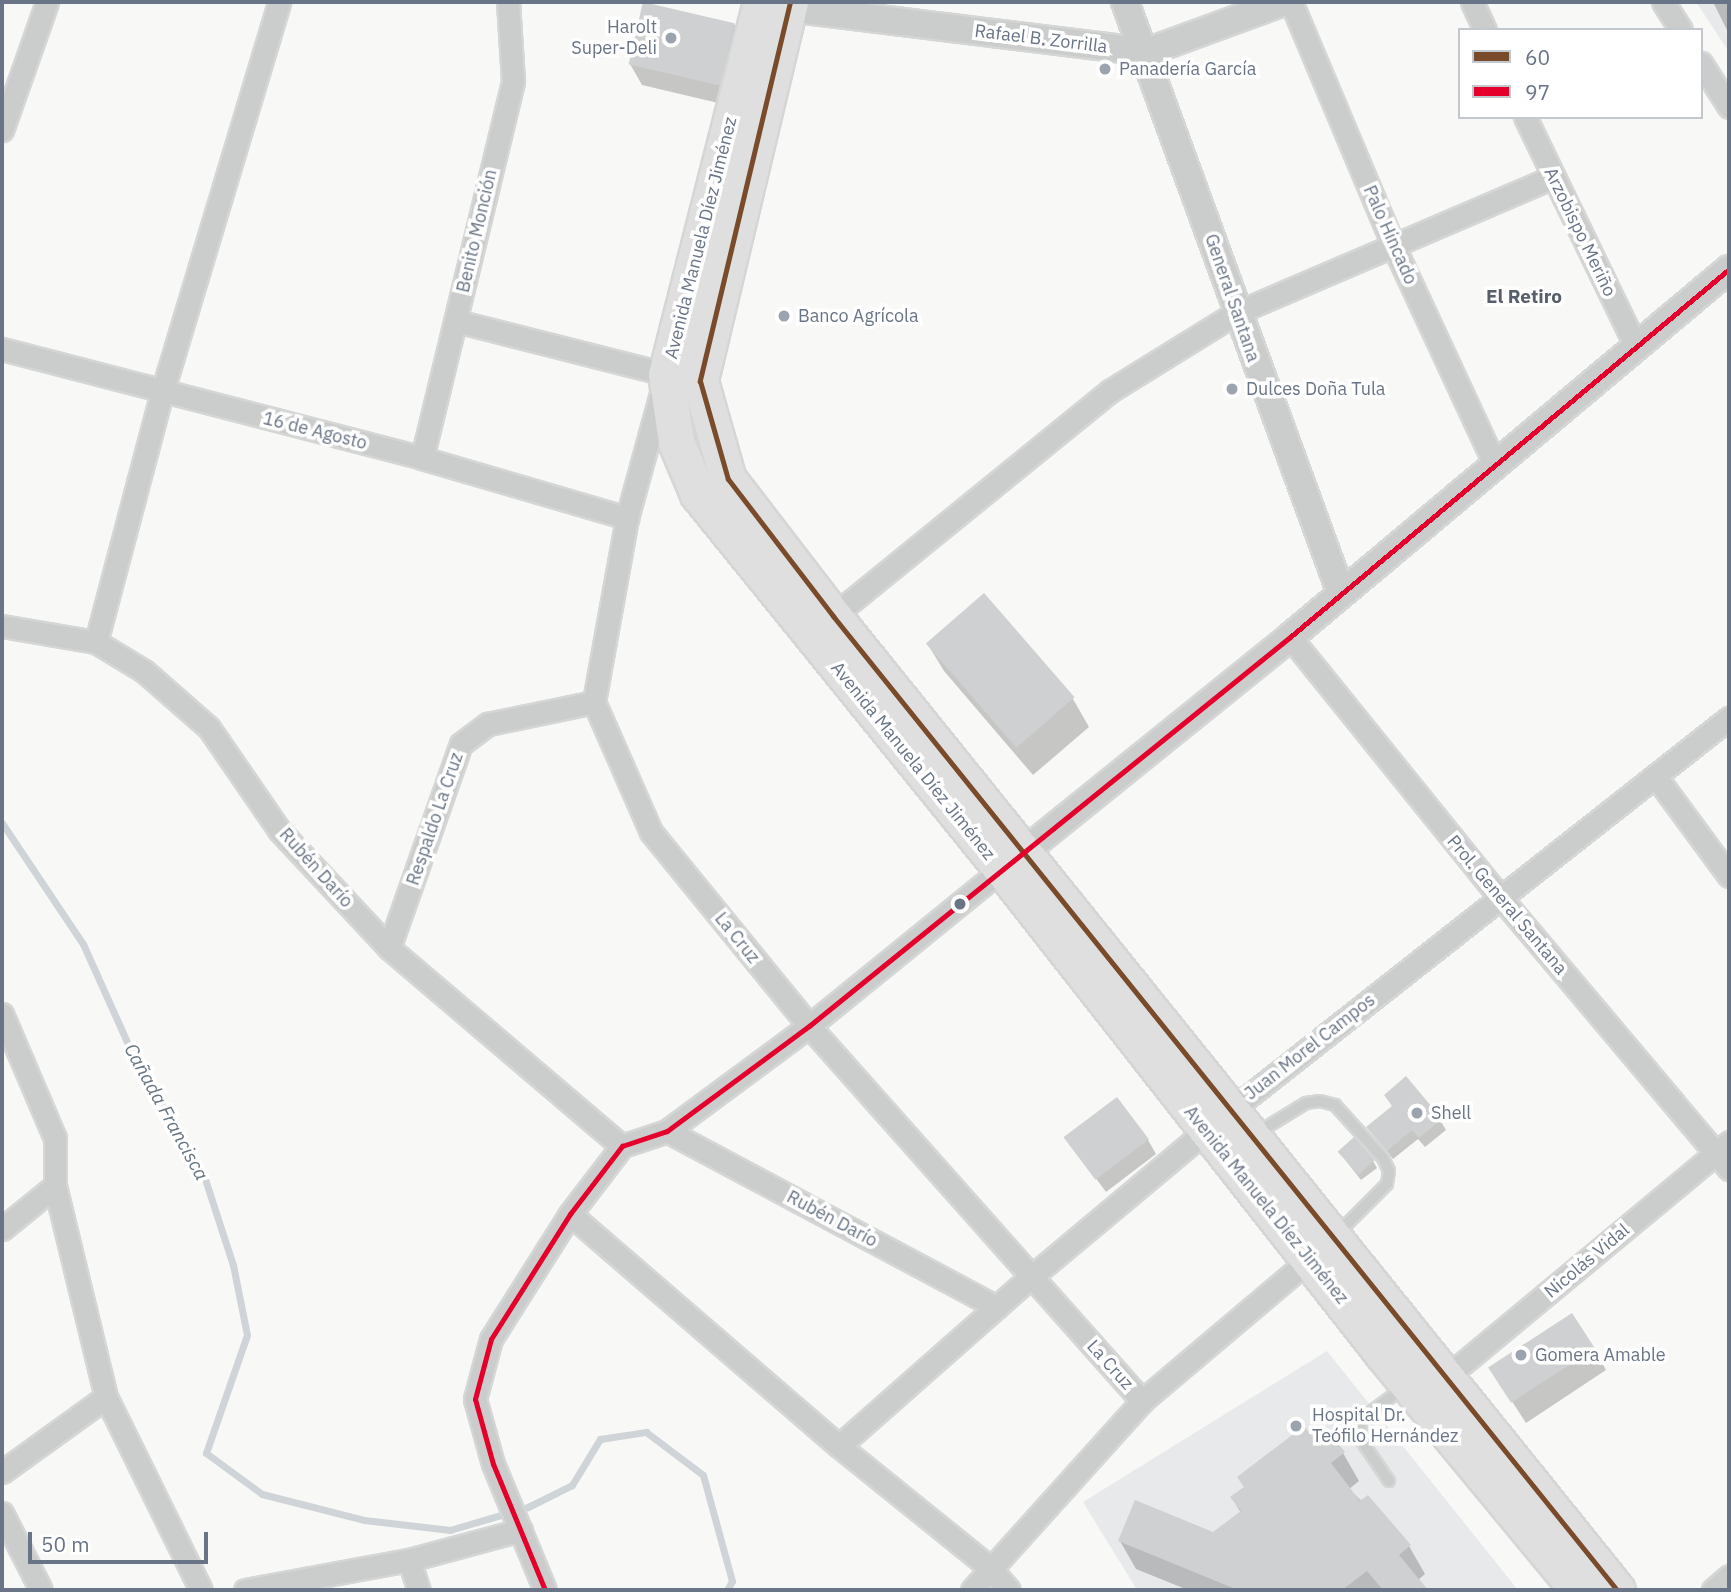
<!DOCTYPE html>
<meta charset="utf-8">
<style>
body{margin:0}
#map{position:relative;width:1731px;height:1592px;overflow:hidden;background:#f8f8f7;font-family:"IBM Plex Sans",sans-serif}
div>[style]{position:absolute}
.built>*{inset:0;background:#e8e9ea}
.shadow>*{inset:0;background:#0003}
.stream>*{height:7px;margin:-3.5px;padding:0 3.5px;transform-origin:3.5px;border-radius:3.5px;background:#ced4d8}
.building>*{inset:0;background:#cfd0d1;transform-origin:0 0}
.roads{filter:drop-shadow(2px 0 #d5d6d6) drop-shadow(-2px 0 #d5d6d6) drop-shadow(0 2px #d5d6d6) drop-shadow(0 -2px #d5d6d6)}
.service>*{height:10px;margin:-5px;padding:0 5px;transform-origin:5px;border-radius:5px;background:#cbcccc}
.minor>*{height:21px;margin:-10.5px;padding:0 10.5px;transform-origin:10.5px;border-radius:10.5px;background:#cbcccc}
.tertiary>*{height:26px;margin:-13px;padding:0 13px;transform-origin:13px;border-radius:13px;background:#cbcccc}
.primary>*{height:35px;margin:-17.5px;padding:0 17.5px;transform-origin:17.5px;border-radius:17.5px;background:#dfdfe0}
.bus-1>*{height:5px;margin:-2.5px;padding:0 2.5px;transform-origin:2.5px;border-radius:2.5px;background:#7a4b2a}
.bus-2>*{height:5px;margin:-2.5px;padding:0 2.5px;transform-origin:2.5px;border-radius:2.5px;background:#e4002b}
.dots>*{width:19px;height:19px;translate:-50% -50%;box-sizing:border-box;border:4px solid #fff;border-radius:50%}
span{translate:-50% -50%;white-space:nowrap;text-align:center;line-height:1.15;-webkit-text-stroke:7px #fff;paint-order:stroke}
.poi-label{font-size:18px;color:#697586}
.right{translate:-100% -50%;text-align:right}
.left{translate:0 -50%;text-align:left}
.street-label{font-size:18px;color:#697586}
.neighbourhood-label{font-size:19px;color:#575f6b;font-weight:700}
.water-label{font-size:19px;color:#657581;font-style:italic}
.frame{position:absolute;inset:0;border:4px solid #697586;pointer-events:none}
.legend{position:absolute;left:1458px;top:28px;width:245px;height:91px;box-sizing:border-box;background:#fff;border:2px solid #c3c8cf;margin:0;padding:9px 12px;list-style:none;font-size:21px;color:#697586}
.legend li{display:flex;align-items:center;gap:14px;height:35px}
.legend b{width:35px;border:2px solid #c3c8cf}
.scale{position:absolute;left:28px;top:1532px;width:180px;height:32px;box-sizing:border-box;border:4px solid #697586;border-top:0;padding-left:9px;font-size:21px;line-height:24px;white-space:nowrap;color:#697586;-webkit-text-stroke:5px #fff;paint-order:stroke}
</style>
<div id="map">
<div class="built">
<div style="clip-path:polygon(1696px 2px,1729px 2px,1729px 52px)"></div>
<div style="clip-path:polygon(1327px 1351px,1518px 1590px,1137px 1590px,1083px 1502px)"></div>
</div>
<div class="shadow">
<div style="clip-path:polygon(1713px 2px,1729px 2px,1729px 34px)"></div>
<div style="clip-path:polygon(734px 24px,746px 46px,731px 106px,642px 85px,630px 64px)"></div>
<div style="clip-path:polygon(927px 643px,1073px 699px,1089px 727px,1033px 775px,944px 671px)"></div>
<div style="clip-path:polygon(1440px 1120px,1446px 1130px,1425px 1147px,1418px 1139px,1393px 1159px,1368px 1128px)"></div>
<div style="clip-path:polygon(1066px 1138px,1148px 1140px,1156px 1154px,1106px 1192px)"></div>
<div style="clip-path:polygon(1343px 1157px,1373px 1161px,1377px 1168px,1361px 1180px)"></div>
<div style="clip-path:polygon(1594px 1348px,1606px 1370px,1526px 1423px,1491px 1369px)"></div>
<div style="clip-path:polygon(1311px 1438px,1343px 1453px,1359px 1481px,1349px 1489px,1409px 1546px,1425px 1574px,1418px 1580px,1426px 1590px,1188px 1590px,1136px 1569px,1120px 1541px,1213px 1534px,1241px 1513px,1232px 1498px)"></div>
</div>
<div class="stream">
<div style="left:2px;top:823px;width:146px;rotate:56.2deg"></div>
<div style="left:83px;top:944px;width:120px;rotate:65.8deg"></div>
<div style="left:132px;top:1053px;width:146px;rotate:59.9deg"></div>
<div style="left:205px;top:1179px;width:90px;rotate:72deg"></div>
<div style="left:233px;top:1265px;width:71px;rotate:78.7deg"></div>
<div style="left:247px;top:1335px;width:125px;rotate:109.2deg"></div>
<div style="left:206px;top:1453px;width:69px;rotate:36.2deg"></div>
<div style="left:262px;top:1494px;width:105px;rotate:14.3deg"></div>
<div style="left:364px;top:1520px;width:87px;rotate:6.6deg"></div>
<div style="left:450px;top:1530px;width:81px;rotate:-16.4deg"></div>
<div style="left:528px;top:1507px;width:49px;rotate:-26.6deg"></div>
<div style="left:572px;top:1485px;width:54px;rotate:-58.7deg"></div>
<div style="left:600px;top:1439px;width:47px;rotate:-8.7deg"></div>
<div style="left:646px;top:1432px;width:71px;rotate:37deg"></div>
<div style="left:703px;top:1475px;width:110px;rotate:74.7deg"></div>
<div style="left:732px;top:1581px;width:10px;rotate:119deg"></div>
</div>
<div class="building">
<div style="left:643px;top:2px;width:94px;height:64px;rotate:13deg"></div>
<div style="left:984px;top:593px;width:138px;height:77px;rotate:49deg"></div>
<div style="clip-path:polygon(1406px 1076px,1442px 1119px,1419px 1138px,1412px 1130px,1387px 1151px,1366px 1127px,1392px 1106px,1384px 1095px)"></div>
<div style="left:1117px;top:1097px;width:53px;height:67px;rotate:53deg"></div>
<div style="left:1354px;top:1137px;width:31px;height:22px;rotate:48deg"></div>
<div style="left:1572px;top:1313px;width:42px;height:100px;rotate:57deg"></div>
<div style="clip-path:polygon(1304px 1426px,1312px 1436px,1324px 1426px,1345px 1452px,1331px 1463px,1360px 1501px,1368px 1495px,1411px 1545px,1399px 1555px,1428px 1590px,1383px 1590px,1367px 1571px,1342px 1590px,1238px 1590px,1118px 1541px,1135px 1500px,1213px 1532px,1241px 1511px,1230px 1497px,1244px 1487px,1237px 1477px)"></div>
</div>
<div class="roads">
<div class="service">
<div style="left:1257px;top:1133px;width:57px;rotate:-31.5deg"></div>
<div style="left:1306px;top:1103px;width:14px;rotate:-8deg"></div>
<div style="left:1320px;top:1101px;width:16px;rotate:15deg"></div>
<div style="left:1335px;top:1105px;width:72px;rotate:47.8deg"></div>
<div style="left:1383px;top:1158px;width:14px;rotate:65deg"></div>
<div style="left:1389px;top:1171px;width:13px;rotate:99deg"></div>
<div style="left:1387px;top:1184px;width:71px;rotate:135deg"></div>
<div style="left:1389px;top:1481px;width:50px;rotate:-124.3deg"></div>
<div style="left:1361px;top:1440px;width:20px;rotate:-93deg"></div>
<div style="left:1360px;top:1420px;width:57px;rotate:-36.5deg"></div>
</div>
<div class="minor">
<div style="left:1291px;top:2px;width:266px;rotate:67.2deg"></div>
<div style="left:1394px;top:247px;width:240px;rotate:65.1deg"></div>
<div style="left:1472px;top:2px;width:31px;rotate:65deg"></div>
<div style="left:1663px;top:2px;width:33px;rotate:57deg"></div>
<div style="left:1701px;top:63px;width:52px;rotate:57.5deg"></div>
<div style="left:1525px;top:117px;width:255px;rotate:64.2deg"></div>
<div style="left:2px;top:130px;width:136px;rotate:-70.6deg"></div>
<div style="left:456px;top:321px;width:225px;rotate:14.2deg"></div>
<div style="left:2px;top:349px;width:434px;rotate:14.5deg"></div>
<div style="left:422px;top:458px;width:214px;rotate:16.3deg"></div>
<div style="left:662px;top:390px;width:133px;rotate:105.3deg"></div>
<div style="left:627px;top:518px;width:187px;rotate:100.2deg"></div>
<div style="left:594px;top:702px;width:142px;rotate:66.3deg"></div>
<div style="left:651px;top:832px;width:250px;rotate:50.8deg"></div>
<div style="left:809px;top:1026px;width:502px;rotate:48.39deg"></div>
<div style="left:422px;top:458px;width:388px;rotate:-76.4deg"></div>
<div style="left:513px;top:81px;width:79px;rotate:-93.6deg"></div>
<div style="left:833px;top:616px;width:357px;rotate:-39.1deg"></div>
<div style="left:1110px;top:391px;width:148px;rotate:-31.8deg"></div>
<div style="left:1236px;top:313px;width:345px;rotate:-23.2deg"></div>
<div style="left:2px;top:626px;width:95px;rotate:9.7deg"></div>
<div style="left:96px;top:642px;width:56px;rotate:31.1deg"></div>
<div style="left:144px;top:671px;width:86px;rotate:41.2deg"></div>
<div style="left:209px;top:728px;width:124px;rotate:55.5deg"></div>
<div style="left:279px;top:830px;width:161px;rotate:47deg"></div>
<div style="left:389px;top:948px;width:306px;rotate:40.4deg"></div>
<div style="left:1290px;top:637px;width:334px;rotate:51.1deg"></div>
<div style="left:1500px;top:897px;width:356px;rotate:49.9deg"></div>
<div style="left:96px;top:642px;width:258px;rotate:-75.2deg"></div>
<div style="left:162px;top:393px;width:408px;rotate:-73.3deg"></div>
<div style="left:1656px;top:777px;width:123px;rotate:53.6deg"></div>
<div style="left:389px;top:948px;width:216px;rotate:-70.6deg"></div>
<div style="left:461px;top:744px;width:34px;rotate:-37deg"></div>
<div style="left:488px;top:724px;width:108px;rotate:-11.7deg"></div>
<div style="left:2px;top:1014px;width:135px;rotate:66.9deg"></div>
<div style="left:55px;top:1138px;width:48px;rotate:90deg"></div>
<div style="left:55px;top:1186px;width:217px;rotate:76.4deg"></div>
<div style="left:106px;top:1397px;width:215px;rotate:63.8deg"></div>
<div style="left:667px;top:1131px;width:374px;rotate:28.1deg"></div>
<div style="left:570px;top:1214px;width:355px;rotate:40.8deg"></div>
<div style="left:839px;top:1446px;width:193px;rotate:38.9deg"></div>
<div style="left:989px;top:1567px;width:30px;rotate:49deg"></div>
<div style="left:2px;top:1229px;width:68px;rotate:-39.1deg"></div>
<div style="left:1444px;top:1379px;width:371px;rotate:-39.7deg"></div>
<div style="left:839px;top:1446px;width:256px;rotate:-41.4deg"></div>
<div style="left:1031px;top:1277px;width:261px;rotate:-39.9deg"></div>
<div style="left:1231px;top:1110px;width:634px;rotate:-38.21deg"></div>
<div style="left:2px;top:1472px;width:128px;rotate:-35.8deg"></div>
<div style="left:2px;top:1513px;width:86px;rotate:63.1deg"></div>
<div style="left:409px;top:1560px;width:32px;rotate:72deg"></div>
<div style="left:245px;top:1590px;width:167px;rotate:-10.4deg"></div>
<div style="left:409px;top:1560px;width:116px;rotate:-15deg"></div>
<div style="left:545px;top:1590px;width:136px;rotate:-112.4deg"></div>
<div style="left:493px;top:1464px;width:67px;rotate:-105.5deg"></div>
<div style="left:475px;top:1399px;width:62px;rotate:-75.1deg"></div>
<div style="left:491px;top:1339px;width:148px;rotate:-57.7deg"></div>
<div style="left:570px;top:1214px;width:86px;rotate:-52.6deg"></div>
<div style="left:622px;top:1146px;width:47px;rotate:-18.4deg"></div>
<div style="left:667px;top:1131px;width:177px;rotate:-36.5deg"></div>
<div style="left:809px;top:1026px;width:249px;rotate:-39.1deg"></div>
<div style="left:972px;top:1590px;width:254px;rotate:-48deg"></div>
<div style="left:1142px;top:1401px;width:220px;rotate:-40.2deg"></div>
<div style="left:1713px;top:1590px;width:21px;rotate:-41deg"></div>
</div>
<div class="tertiary">
<div style="left:1125px;top:2px;width:629px;rotate:69.92deg"></div>
<div style="left:789px;top:8px;width:361px;rotate:7deg"></div>
<div style="left:1147px;top:52px;width:146px;rotate:-20.1deg"></div>
<div style="left:1009px;top:864px;width:361px;rotate:-38.9deg"></div>
<div style="left:1290px;top:637px;width:573px;rotate:-39.97deg"></div>
</div>
<div class="primary">
<div style="left:761px;top:2px;width:384px;rotate:104.3deg"></div>
<div style="left:666px;top:374px;width:69px;rotate:81.6deg"></div>
<div style="left:676px;top:442px;width:56px;rotate:67.1deg"></div>
<div style="left:698px;top:494px;width:483px;rotate:51deg"></div>
<div style="left:1002px;top:869px;width:615px;rotate:51.86deg"></div>
<div style="left:1382px;top:1353px;width:308px;rotate:50.4deg"></div>
<div style="left:790px;top:2px;width:390px;rotate:103.4deg"></div>
<div style="left:700px;top:381px;width:102px;rotate:74.1deg"></div>
<div style="left:728px;top:479px;width:173px;rotate:52.5deg"></div>
<div style="left:833px;top:616px;width:1250px;rotate:51.17deg"></div>
</div>
</div>
<div class="bus-1">
<div style="left:790px;top:2px;width:390px;rotate:103.4deg"></div>
<div style="left:700px;top:381px;width:102px;rotate:74.1deg"></div>
<div style="left:728px;top:479px;width:173px;rotate:52.5deg"></div>
<div style="left:833px;top:616px;width:1250px;rotate:51.17deg"></div>
</div>
<div class="bus-2">
<div style="left:545px;top:1590px;width:136px;rotate:-112.4deg"></div>
<div style="left:493px;top:1464px;width:67px;rotate:-105.5deg"></div>
<div style="left:475px;top:1399px;width:62px;rotate:-75.1deg"></div>
<div style="left:491px;top:1339px;width:148px;rotate:-57.7deg"></div>
<div style="left:570px;top:1214px;width:86px;rotate:-52.6deg"></div>
<div style="left:622px;top:1146px;width:47px;rotate:-18.4deg"></div>
<div style="left:667px;top:1131px;width:177px;rotate:-36.5deg"></div>
<div style="left:809px;top:1026px;width:619px;rotate:-38.96deg"></div>
<div style="left:1290px;top:637px;width:573px;rotate:-39.97deg"></div>
</div>
<div class="dots">
<div style="left:671px;top:38px;background:#9ba3ae"></div>
<div style="left:1105px;top:69px;background:#9ba3ae"></div>
<div style="left:784px;top:316px;background:#9ba3ae"></div>
<div style="left:1232px;top:389px;background:#9ba3ae"></div>
<div style="left:960px;top:904px;background:#697586"></div>
<div style="left:1417px;top:1113px;background:#9ba3ae"></div>
<div style="left:1521px;top:1355px;background:#9ba3ae"></div>
<div style="left:1296px;top:1426px;background:#9ba3ae"></div>
</div>
<div class="poi-label">
<span class="right" style="left:657px;top:38px">Harolt<br>Super-Deli</span>
<span class="left" style="left:1119px;top:69px">Panadería García</span>
<span class="left" style="left:798px;top:316px">Banco Agrícola</span>
<span class="left" style="left:1246px;top:389px">Dulces Doña Tula</span>
<span class="left" style="left:1431px;top:1113px">Shell</span>
<span class="left" style="left:1535px;top:1355px">Gomera Amable</span>
<span class="left" style="left:1312px;top:1426px">Hospital Dr.<br>Teófilo Hernández</span>
</div>
<div class="street-label">
<span style="left:1041px;top:39px;rotate:7deg">Rafael B. Zorrilla</span>
<span style="left:477px;top:231px;rotate:-77deg">Benito Monción</span>
<span style="left:1580px;top:232px;rotate:64deg">Arzobispo Meriño</span>
<span style="left:1390px;top:235px;rotate:66deg">Palo Hincado</span>
<span style="left:701px;top:238px;rotate:-76deg">Avenida Manuela Díez Jiménez</span>
<span style="left:1232px;top:298px;rotate:71deg">General Santana</span>
<span style="left:315px;top:431px;rotate:14deg">16 de Agosto</span>
<span style="left:913px;top:761px;rotate:51deg">Avenida Manuela Díez Jiménez</span>
<span style="left:435px;top:819px;rotate:-71deg">Respaldo La Cruz</span>
<span style="left:316px;top:868px;rotate:48deg">Rubén Darío</span>
<span style="left:1507px;top:905px;rotate:50deg">Prol. General Santana</span>
<span style="left:737px;top:938px;rotate:51deg">La Cruz</span>
<span style="left:1310px;top:1047px;rotate:-38deg">Juan Morel Campos</span>
<span style="left:1266px;top:1205px;rotate:51deg">Avenida Manuela Díez Jiménez</span>
<span style="left:832px;top:1219px;rotate:28deg">Rubén Darío</span>
<span style="left:1587px;top:1261px;rotate:-40deg">Nicolás Vidal</span>
<span style="left:1110px;top:1365px;rotate:48deg">La Cruz</span>
</div>
<div class="neighbourhood-label">
<span style="left:1524px;top:297px">El Retiro</span>
</div>
<div class="water-label">
<span style="left:166px;top:1112px;rotate:61deg">Cañada Francisca</span>
</div>
<div class="frame"></div>
<ul class="legend">
<li><b style="height:9px;background:#7a4b2a"></b>60</li>
<li><b style="height:9px;background:#e4002b"></b>97</li>
</ul>
<div class="scale">50 m</div>
</div>
